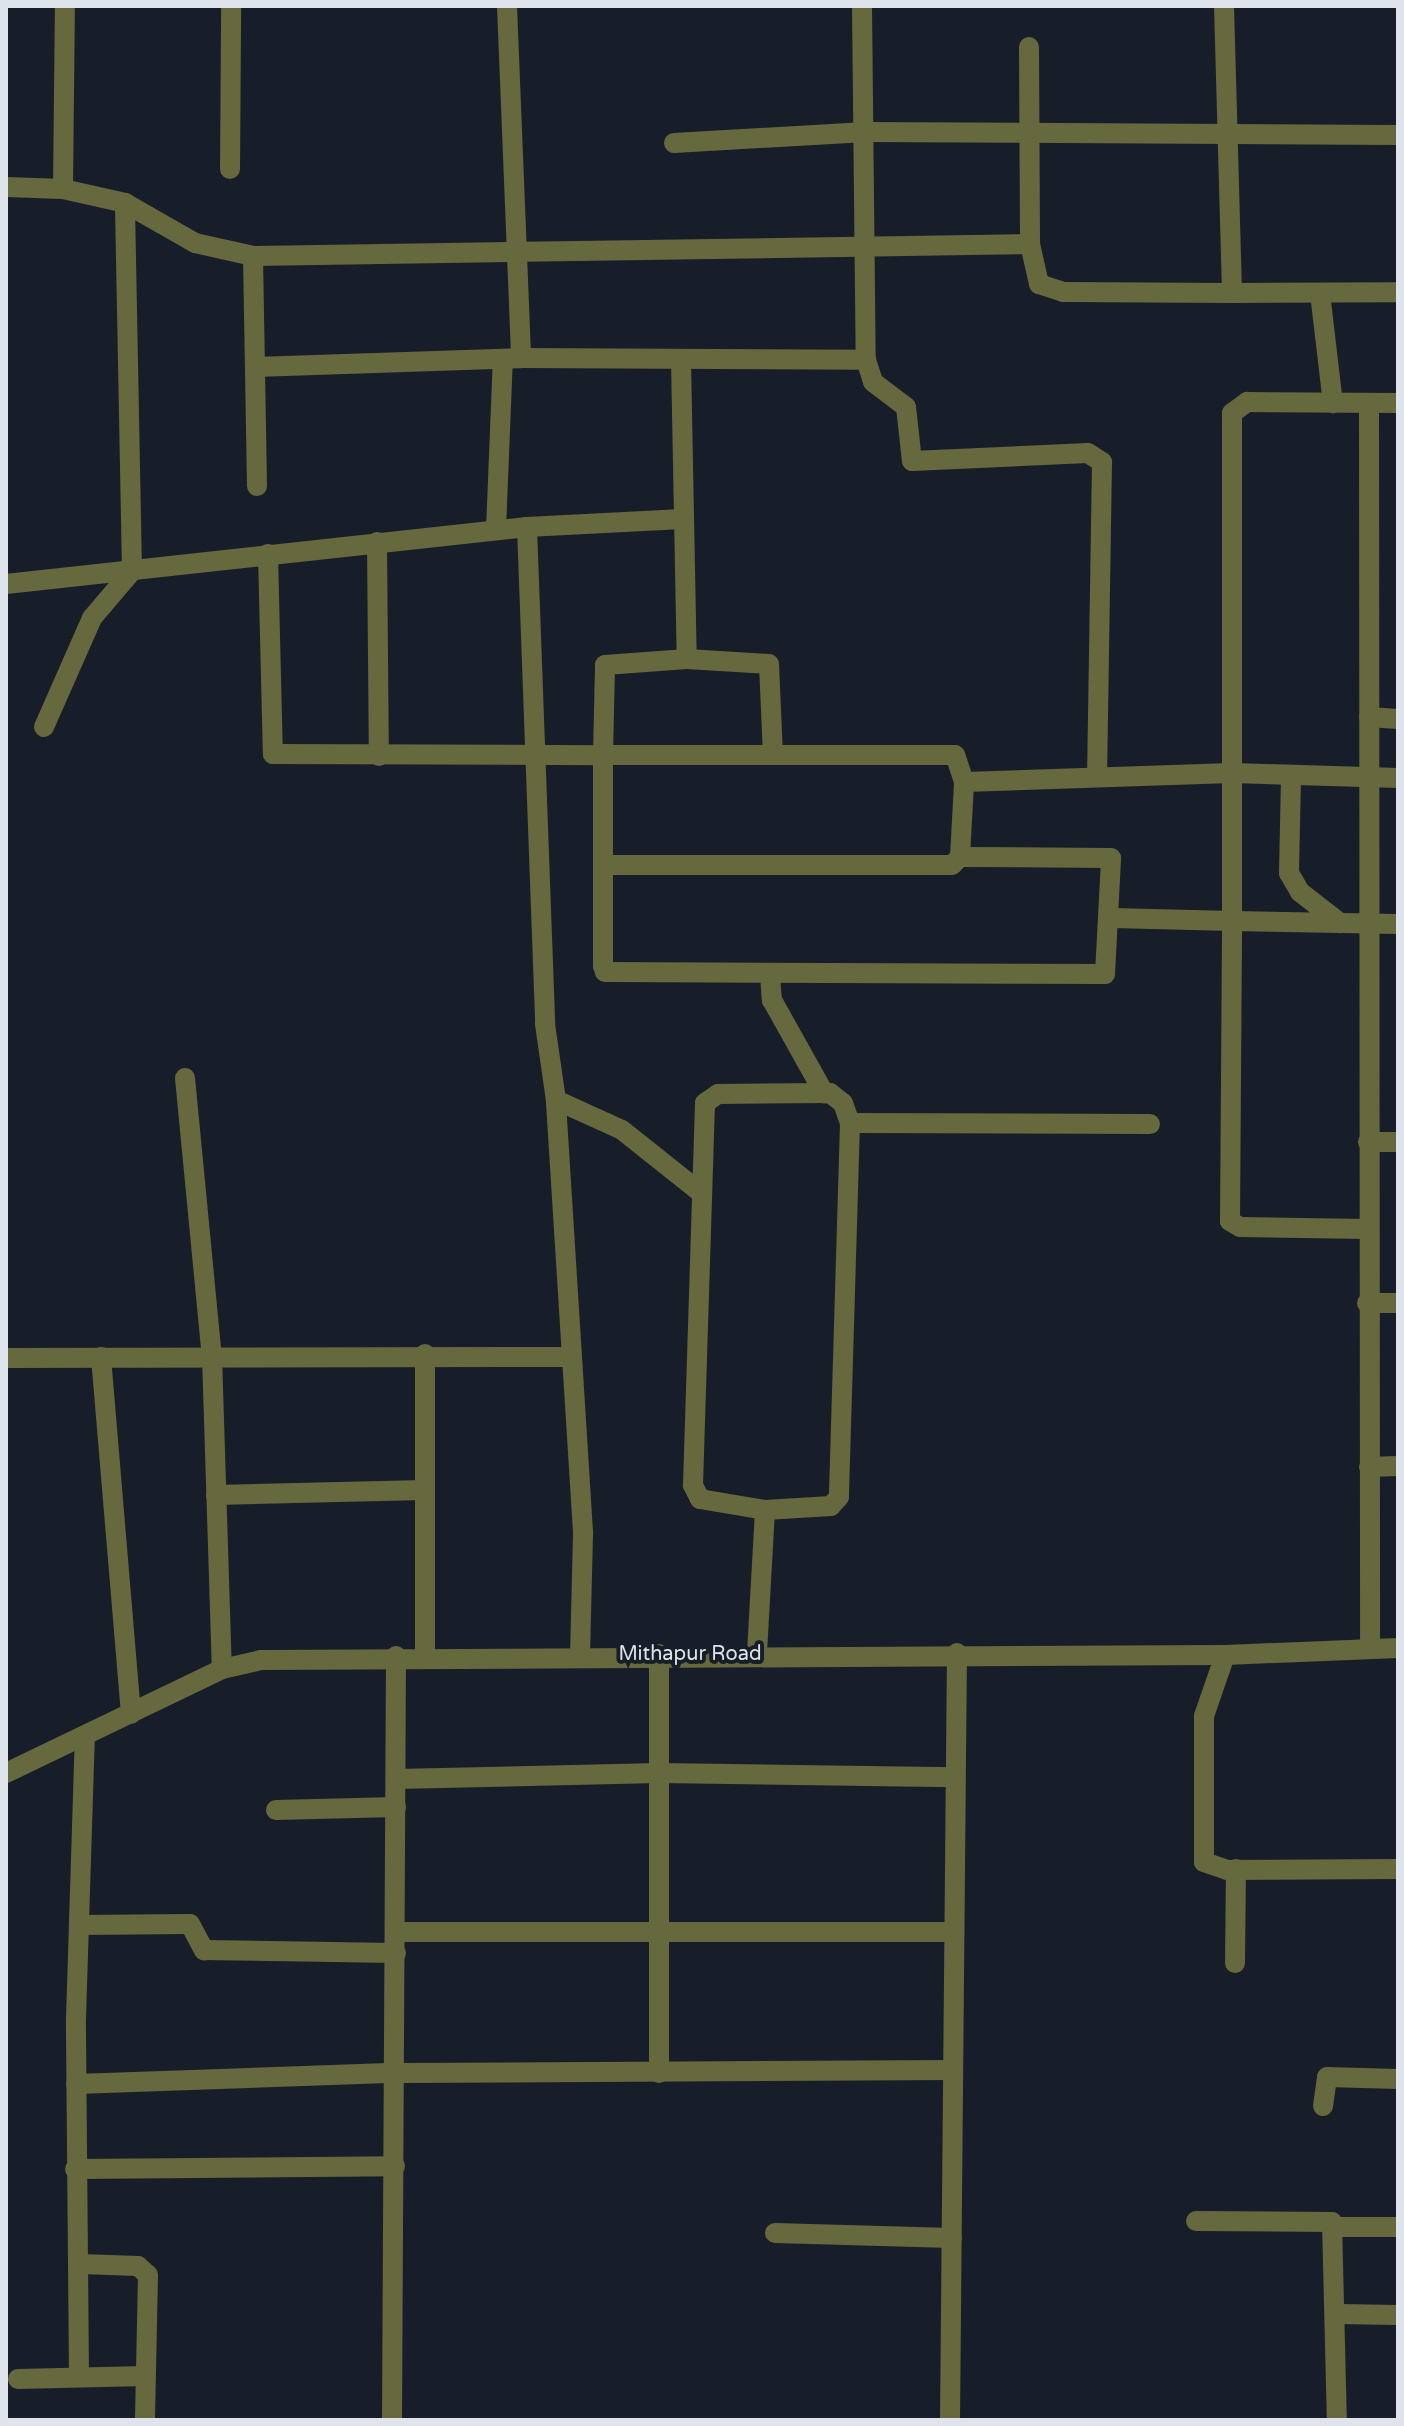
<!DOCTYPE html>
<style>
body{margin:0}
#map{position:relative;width:1404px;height:2426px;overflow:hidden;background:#171e29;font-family:"Varela Round",sans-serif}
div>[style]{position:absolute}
.minor>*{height:20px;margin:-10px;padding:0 10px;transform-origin:10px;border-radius:10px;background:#66693e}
span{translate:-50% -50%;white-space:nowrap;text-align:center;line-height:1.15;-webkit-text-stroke:8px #171e29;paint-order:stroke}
.street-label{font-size:20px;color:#dfe4ec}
.frame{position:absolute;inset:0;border:8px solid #dfe4ec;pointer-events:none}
</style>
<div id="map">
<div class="minor">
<div style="left:507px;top:6px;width:352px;rotate:87.7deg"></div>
<div style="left:862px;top:6px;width:354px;rotate:89.4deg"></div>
<div style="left:866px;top:360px;width:23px;rotate:72deg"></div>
<div style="left:873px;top:382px;width:41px;rotate:37.1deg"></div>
<div style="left:906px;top:407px;width:54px;rotate:83.7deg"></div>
<div style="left:912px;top:461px;width:176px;rotate:-2.6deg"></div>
<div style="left:1088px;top:453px;width:17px;rotate:33deg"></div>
<div style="left:1102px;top:462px;width:312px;rotate:90.9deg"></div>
<div style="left:1224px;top:6px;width:287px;rotate:88.4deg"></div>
<div style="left:1232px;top:293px;width:166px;rotate:-0.3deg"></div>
<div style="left:1029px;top:47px;width:197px;rotate:89.7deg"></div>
<div style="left:1030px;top:244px;width:41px;rotate:77.3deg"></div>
<div style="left:1039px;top:284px;width:25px;rotate:18deg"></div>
<div style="left:1063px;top:292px;width:169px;rotate:0.3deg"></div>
<div style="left:674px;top:143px;width:188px;rotate:-3.3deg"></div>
<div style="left:862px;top:132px;width:536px;rotate:0.32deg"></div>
<div style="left:230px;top:169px;width:163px;rotate:-89.6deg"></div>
<div style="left:6px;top:187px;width:57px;rotate:2deg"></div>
<div style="left:63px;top:189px;width:183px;rotate:-89.4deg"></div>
<div style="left:63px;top:189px;width:64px;rotate:12.7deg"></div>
<div style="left:125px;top:203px;width:81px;rotate:29.7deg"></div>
<div style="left:195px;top:243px;width:59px;rotate:12.6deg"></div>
<div style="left:253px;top:256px;width:777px;rotate:-0.88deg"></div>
<div style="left:253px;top:256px;width:230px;rotate:89deg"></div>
<div style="left:1320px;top:293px;width:111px;rotate:83.3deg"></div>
<div style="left:681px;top:360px;width:299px;rotate:88.9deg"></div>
<div style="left:255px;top:367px;width:266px;rotate:-1.9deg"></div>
<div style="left:521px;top:358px;width:345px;rotate:0.3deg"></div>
<div style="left:1369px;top:403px;width:1244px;rotate:89.95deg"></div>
<div style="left:527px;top:527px;width:497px;rotate:87.9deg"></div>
<div style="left:545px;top:1024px;width:77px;rotate:81.8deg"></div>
<div style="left:556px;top:1100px;width:72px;rotate:24.4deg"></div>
<div style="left:622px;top:1130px;width:100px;rotate:38.5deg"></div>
<div style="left:496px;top:530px;width:171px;rotate:-87.7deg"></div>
<div style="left:377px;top:542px;width:214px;rotate:89.5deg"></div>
<div style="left:268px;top:554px;width:200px;rotate:88.6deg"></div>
<div style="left:273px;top:754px;width:330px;rotate:0.2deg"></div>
<div style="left:603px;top:755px;width:90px;rotate:-88.7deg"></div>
<div style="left:605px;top:665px;width:82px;rotate:-4.2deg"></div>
<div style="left:687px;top:659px;width:82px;rotate:3.5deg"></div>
<div style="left:769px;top:664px;width:91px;rotate:87.5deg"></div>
<div style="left:6px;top:584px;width:524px;rotate:-6.24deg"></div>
<div style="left:527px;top:527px;width:156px;rotate:-2.9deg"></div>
<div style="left:1369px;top:717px;width:29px;rotate:4deg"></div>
<div style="left:44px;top:727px;width:119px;rotate:-66.2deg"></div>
<div style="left:92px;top:618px;width:62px;rotate:-49.6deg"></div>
<div style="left:132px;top:571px;width:368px;rotate:-91.1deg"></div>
<div style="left:1291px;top:777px;width:96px;rotate:91.2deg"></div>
<div style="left:1289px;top:873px;width:22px;rotate:60deg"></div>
<div style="left:1300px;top:892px;width:51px;rotate:37.8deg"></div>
<div style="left:964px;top:782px;width:268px;rotate:-1.9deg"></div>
<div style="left:1232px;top:773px;width:166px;rotate:1.7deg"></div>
<div style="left:603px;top:865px;width:349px"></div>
<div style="left:952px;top:865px;width:11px;rotate:-45deg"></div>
<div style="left:960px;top:857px;width:75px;rotate:-86.9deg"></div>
<div style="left:964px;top:782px;width:28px;rotate:-108deg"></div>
<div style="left:955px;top:755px;width:352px;rotate:180deg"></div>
<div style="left:603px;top:755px;width:211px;rotate:90deg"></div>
<div style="left:603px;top:966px;width:6px;rotate:72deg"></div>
<div style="left:605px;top:972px;width:500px;rotate:0.23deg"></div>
<div style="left:1105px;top:974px;width:116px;rotate:-87deg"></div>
<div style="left:1111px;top:858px;width:151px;rotate:-179.6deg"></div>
<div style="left:1112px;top:918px;width:120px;rotate:1.4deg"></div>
<div style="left:1232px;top:921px;width:508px;rotate:-90deg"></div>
<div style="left:1232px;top:413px;width:19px;rotate:-36deg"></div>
<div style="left:1247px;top:402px;width:151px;rotate:0.4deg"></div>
<div style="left:770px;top:974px;width:26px;rotate:86deg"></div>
<div style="left:772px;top:1000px;width:107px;rotate:60.8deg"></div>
<div style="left:185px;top:1078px;width:279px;rotate:84.5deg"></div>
<div style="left:212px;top:1356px;width:313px;rotate:88.2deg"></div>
<div style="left:830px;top:1093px;width:16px;rotate:38deg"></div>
<div style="left:843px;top:1103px;width:21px;rotate:71deg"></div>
<div style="left:850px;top:1123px;width:374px;rotate:91.7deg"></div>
<div style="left:839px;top:1497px;width:12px;rotate:132deg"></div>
<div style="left:831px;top:1506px;width:66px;rotate:176.5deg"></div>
<div style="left:765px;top:1510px;width:66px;rotate:-170.4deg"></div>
<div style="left:700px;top:1499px;width:16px;rotate:-117deg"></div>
<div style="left:693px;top:1485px;width:382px;rotate:-88.2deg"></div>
<div style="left:705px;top:1103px;width:16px;rotate:-35deg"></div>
<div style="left:718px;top:1094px;width:112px;rotate:-0.5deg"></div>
<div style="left:850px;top:1123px;width:300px;rotate:0.2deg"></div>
<div style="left:1368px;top:1142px;width:30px"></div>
<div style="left:1367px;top:1229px;width:127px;rotate:-179.1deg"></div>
<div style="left:1240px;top:1227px;width:12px;rotate:-149deg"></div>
<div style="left:1230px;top:1221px;width:300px;rotate:-89.6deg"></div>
<div style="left:1232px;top:921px;width:166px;rotate:1deg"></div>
<div style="left:1367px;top:1303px;width:31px"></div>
<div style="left:101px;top:1357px;width:358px;rotate:85.2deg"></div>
<div style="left:572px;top:1357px;width:177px;rotate:86.4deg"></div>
<div style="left:583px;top:1534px;width:121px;rotate:91.4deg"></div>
<div style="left:6px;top:1358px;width:566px;rotate:-0.1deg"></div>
<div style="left:572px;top:1357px;width:257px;rotate:-93.6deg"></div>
<div style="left:1369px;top:1467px;width:29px;rotate:-2deg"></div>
<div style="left:216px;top:1495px;width:208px;rotate:-1.4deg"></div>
<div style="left:757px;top:1653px;width:143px;rotate:-86.8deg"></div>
<div style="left:659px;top:1654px;width:419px;rotate:90deg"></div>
<div style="left:1225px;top:1655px;width:65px;rotate:109deg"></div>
<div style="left:1204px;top:1716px;width:146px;rotate:90deg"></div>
<div style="left:1204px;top:1862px;width:24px;rotate:19deg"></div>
<div style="left:1227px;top:1870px;width:171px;rotate:-0.3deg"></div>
<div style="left:425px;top:1656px;width:302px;rotate:-90deg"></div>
<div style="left:6px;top:1773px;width:240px;rotate:-25.7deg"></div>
<div style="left:222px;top:1669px;width:40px;rotate:-13deg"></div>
<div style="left:261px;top:1660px;width:964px;rotate:-0.3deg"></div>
<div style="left:1225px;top:1655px;width:173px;rotate:-2.3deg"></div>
<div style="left:396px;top:1779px;width:263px;rotate:-1.3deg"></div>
<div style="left:659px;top:1773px;width:296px;rotate:0.8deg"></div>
<div style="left:276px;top:1810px;width:120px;rotate:-1.4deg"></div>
<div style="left:79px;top:1925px;width:111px;rotate:-0.5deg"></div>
<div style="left:190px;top:1924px;width:30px;rotate:62deg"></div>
<div style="left:204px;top:1950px;width:192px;rotate:0.9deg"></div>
<div style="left:396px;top:1932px;width:558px"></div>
<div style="left:1235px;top:1963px;width:94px;rotate:-89.4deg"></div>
<div style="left:76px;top:2084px;width:319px;rotate:-2deg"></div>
<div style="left:395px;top:2073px;width:557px;rotate:-0.31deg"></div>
<div style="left:1323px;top:2106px;width:29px;rotate:-82deg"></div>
<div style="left:1327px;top:2077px;width:71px;rotate:1.6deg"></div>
<div style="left:75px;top:2169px;width:320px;rotate:-0.5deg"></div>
<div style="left:1196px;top:2221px;width:136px;rotate:0.4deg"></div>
<div style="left:1332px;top:2222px;width:198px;rotate:88.6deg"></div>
<div style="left:1335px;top:2227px;width:63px"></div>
<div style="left:775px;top:2233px;width:177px;rotate:1.6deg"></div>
<div style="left:81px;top:2264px;width:57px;rotate:2deg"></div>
<div style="left:138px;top:2266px;width:13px;rotate:42deg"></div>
<div style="left:148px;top:2275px;width:145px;rotate:91.2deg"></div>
<div style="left:1338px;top:2314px;width:60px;rotate:1deg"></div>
<div style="left:79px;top:2377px;width:359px;rotate:-90.5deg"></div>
<div style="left:76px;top:2018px;width:282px;rotate:-88.2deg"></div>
<div style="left:18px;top:2379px;width:127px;rotate:-1.4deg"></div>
<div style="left:392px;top:2420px;width:764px;rotate:-89.7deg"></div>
<div style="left:950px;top:2420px;width:767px;rotate:-89.48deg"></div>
</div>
<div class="street-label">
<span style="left:690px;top:1654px">Mithapur Road</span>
</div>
<div class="frame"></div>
</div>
